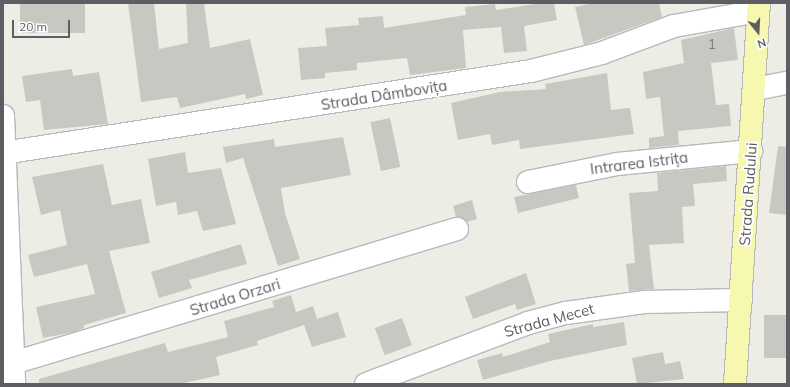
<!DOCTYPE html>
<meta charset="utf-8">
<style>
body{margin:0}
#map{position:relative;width:790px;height:387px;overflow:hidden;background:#eeede5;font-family:Mulish,sans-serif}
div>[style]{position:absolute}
.building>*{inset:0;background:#c9c7c2;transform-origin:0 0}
.roads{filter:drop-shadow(1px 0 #b7b8bd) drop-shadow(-1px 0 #b7b8bd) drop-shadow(0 1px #b7b8bd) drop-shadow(0 -1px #b7b8bd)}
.minor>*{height:22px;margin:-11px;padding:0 11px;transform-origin:11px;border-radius:11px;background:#fff}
.major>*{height:22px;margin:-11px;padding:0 11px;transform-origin:11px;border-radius:11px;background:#f7f8af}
span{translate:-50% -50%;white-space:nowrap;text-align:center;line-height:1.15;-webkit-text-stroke:3.5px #fff;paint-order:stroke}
.number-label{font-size:13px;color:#77787c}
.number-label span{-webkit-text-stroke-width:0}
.street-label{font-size:15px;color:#5c5e64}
.frame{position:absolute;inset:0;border:4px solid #5c5e64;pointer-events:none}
.north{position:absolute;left:738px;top:12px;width:40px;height:40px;-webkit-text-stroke:3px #fff;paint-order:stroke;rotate:162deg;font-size:11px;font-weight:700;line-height:16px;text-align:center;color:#5c5e64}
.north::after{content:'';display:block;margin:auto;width:14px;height:18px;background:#5c5e64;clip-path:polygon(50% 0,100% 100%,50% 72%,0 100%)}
.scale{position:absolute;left:12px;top:20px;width:58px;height:18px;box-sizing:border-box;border:2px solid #5c5e64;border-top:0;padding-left:5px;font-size:12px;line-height:14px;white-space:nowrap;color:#5c5e64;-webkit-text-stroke:3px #fff;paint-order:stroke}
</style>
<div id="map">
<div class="building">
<div style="left:20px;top:3px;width:65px;height:30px"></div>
<div style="clip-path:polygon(128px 3px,154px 3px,159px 49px,188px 43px,186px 3px,204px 3px,210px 48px,250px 39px,263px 95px,246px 99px,245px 94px,180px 108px,177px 97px,141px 102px)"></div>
<div style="clip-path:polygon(541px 3px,554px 3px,557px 20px,524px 26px,527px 51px,504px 53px,501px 27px,463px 30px,466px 68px,410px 75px,407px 58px,357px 63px,357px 70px,325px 73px,325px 78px,301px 80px,298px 48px,327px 46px,325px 28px,359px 25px,358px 18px,383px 16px,384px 28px,466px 15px,465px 7px,495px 4px,496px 10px)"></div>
<div style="clip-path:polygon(593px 3px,659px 3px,662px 17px,584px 45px,575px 7px)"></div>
<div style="clip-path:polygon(734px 28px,738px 60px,711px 63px,716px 105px,729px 104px,731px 126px,678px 131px,679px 145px,649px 148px,649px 138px,664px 136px,660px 97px,646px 99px,643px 72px,684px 63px,681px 40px)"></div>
<div style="clip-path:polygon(72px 69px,73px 76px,99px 72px,108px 124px,44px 130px,40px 100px,26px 102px,22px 76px)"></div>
<div style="clip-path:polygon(607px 73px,611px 110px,630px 108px,634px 134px,520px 149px,519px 140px,492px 145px,490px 134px,458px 140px,451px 103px,500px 92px,546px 89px,545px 84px)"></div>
<div style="left:390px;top:118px;width:50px;height:20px;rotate:78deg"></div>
<div style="clip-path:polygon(343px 137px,351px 175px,281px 188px,285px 213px,300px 259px,278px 266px,243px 158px,226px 163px,223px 147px,274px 139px,275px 147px)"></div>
<div style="clip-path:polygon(778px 146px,787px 147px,787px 215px,769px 213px)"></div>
<div style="clip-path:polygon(185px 152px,188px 173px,221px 168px,236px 224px,203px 231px,197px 211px,178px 215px,176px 202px,156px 206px,148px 159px)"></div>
<div style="clip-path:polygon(103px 164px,112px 205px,141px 199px,150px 243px,109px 251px,126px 313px,84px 325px,84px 328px,74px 332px,43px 338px,36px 307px,95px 294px,87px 264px,34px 277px,28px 255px,67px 245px,60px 210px,41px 215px,32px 177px)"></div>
<div style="clip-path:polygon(726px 166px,727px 181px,693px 184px,695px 206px,682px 207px,684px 243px,649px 245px,654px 289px,629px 291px,626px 264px,635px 263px,629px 193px,658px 191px,657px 173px)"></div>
<div style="clip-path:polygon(576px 185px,579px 198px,518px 213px,514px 197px)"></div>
<div style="clip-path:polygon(472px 200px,477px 219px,467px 222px,456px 217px,453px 206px)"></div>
<div style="clip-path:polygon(241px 244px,247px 264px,189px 280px,192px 288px,159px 298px,151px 272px)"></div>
<div style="clip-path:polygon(526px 273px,536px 304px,517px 310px,515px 304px,473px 319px,465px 297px)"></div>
<div style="clip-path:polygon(291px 295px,296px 312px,313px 306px,317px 319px,338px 312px,346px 337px,312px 347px,304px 325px,257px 341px,258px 345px,216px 357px,220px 375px,180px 384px,39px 384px,39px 379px,165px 343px,168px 352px,228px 337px,224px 321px,274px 307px,272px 301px)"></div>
<div style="left:764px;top:315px;width:23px;height:43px"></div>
<div style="left:402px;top:318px;width:29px;height:29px;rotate:70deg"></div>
<div style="clip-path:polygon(624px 322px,627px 345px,550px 361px,483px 380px,477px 360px,502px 353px,503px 357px,550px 342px,548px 334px,593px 324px,593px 327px)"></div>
<div style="clip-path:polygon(663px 352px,665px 364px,680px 361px,684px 379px,637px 384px,632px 358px)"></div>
</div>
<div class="roads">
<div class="minor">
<div style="left:755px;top:89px;width:33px;rotate:-11deg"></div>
<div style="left:3px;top:116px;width:268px;rotate:87.6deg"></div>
<div style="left:3px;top:153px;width:534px;rotate:-8.83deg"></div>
<div style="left:531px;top:71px;width:73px;rotate:-14.2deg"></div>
<div style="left:602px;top:53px;width:77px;rotate:-20.6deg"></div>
<div style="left:674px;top:26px;width:85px;rotate:-10.1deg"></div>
<div style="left:528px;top:182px;width:91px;rotate:-11.4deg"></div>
<div style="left:617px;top:164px;width:135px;rotate:-5.5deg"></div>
<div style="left:13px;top:363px;width:464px;rotate:-16.8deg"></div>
<div style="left:366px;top:384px;width:173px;rotate:-20.6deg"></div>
<div style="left:528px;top:323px;width:39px;rotate:-15deg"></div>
<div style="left:566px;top:313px;width:79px;rotate:-8deg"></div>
<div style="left:644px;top:302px;width:97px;rotate:-1.2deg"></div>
</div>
<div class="major">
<div style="left:735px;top:384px;width:382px;rotate:-86.4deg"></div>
</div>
</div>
<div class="number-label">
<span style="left:712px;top:44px">1</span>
</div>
<div class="street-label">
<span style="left:384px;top:95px;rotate:-9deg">Strada Dâmbovița</span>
<span style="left:639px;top:163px;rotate:-7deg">Intrarea Istrița</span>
<span style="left:748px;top:194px;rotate:-86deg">Strada Rudului</span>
<span style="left:235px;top:297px;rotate:-17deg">Strada Orzari</span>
<span style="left:549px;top:320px;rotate:-15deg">Strada Mecet</span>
</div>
<div class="frame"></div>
<div class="north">N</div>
<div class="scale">20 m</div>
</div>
